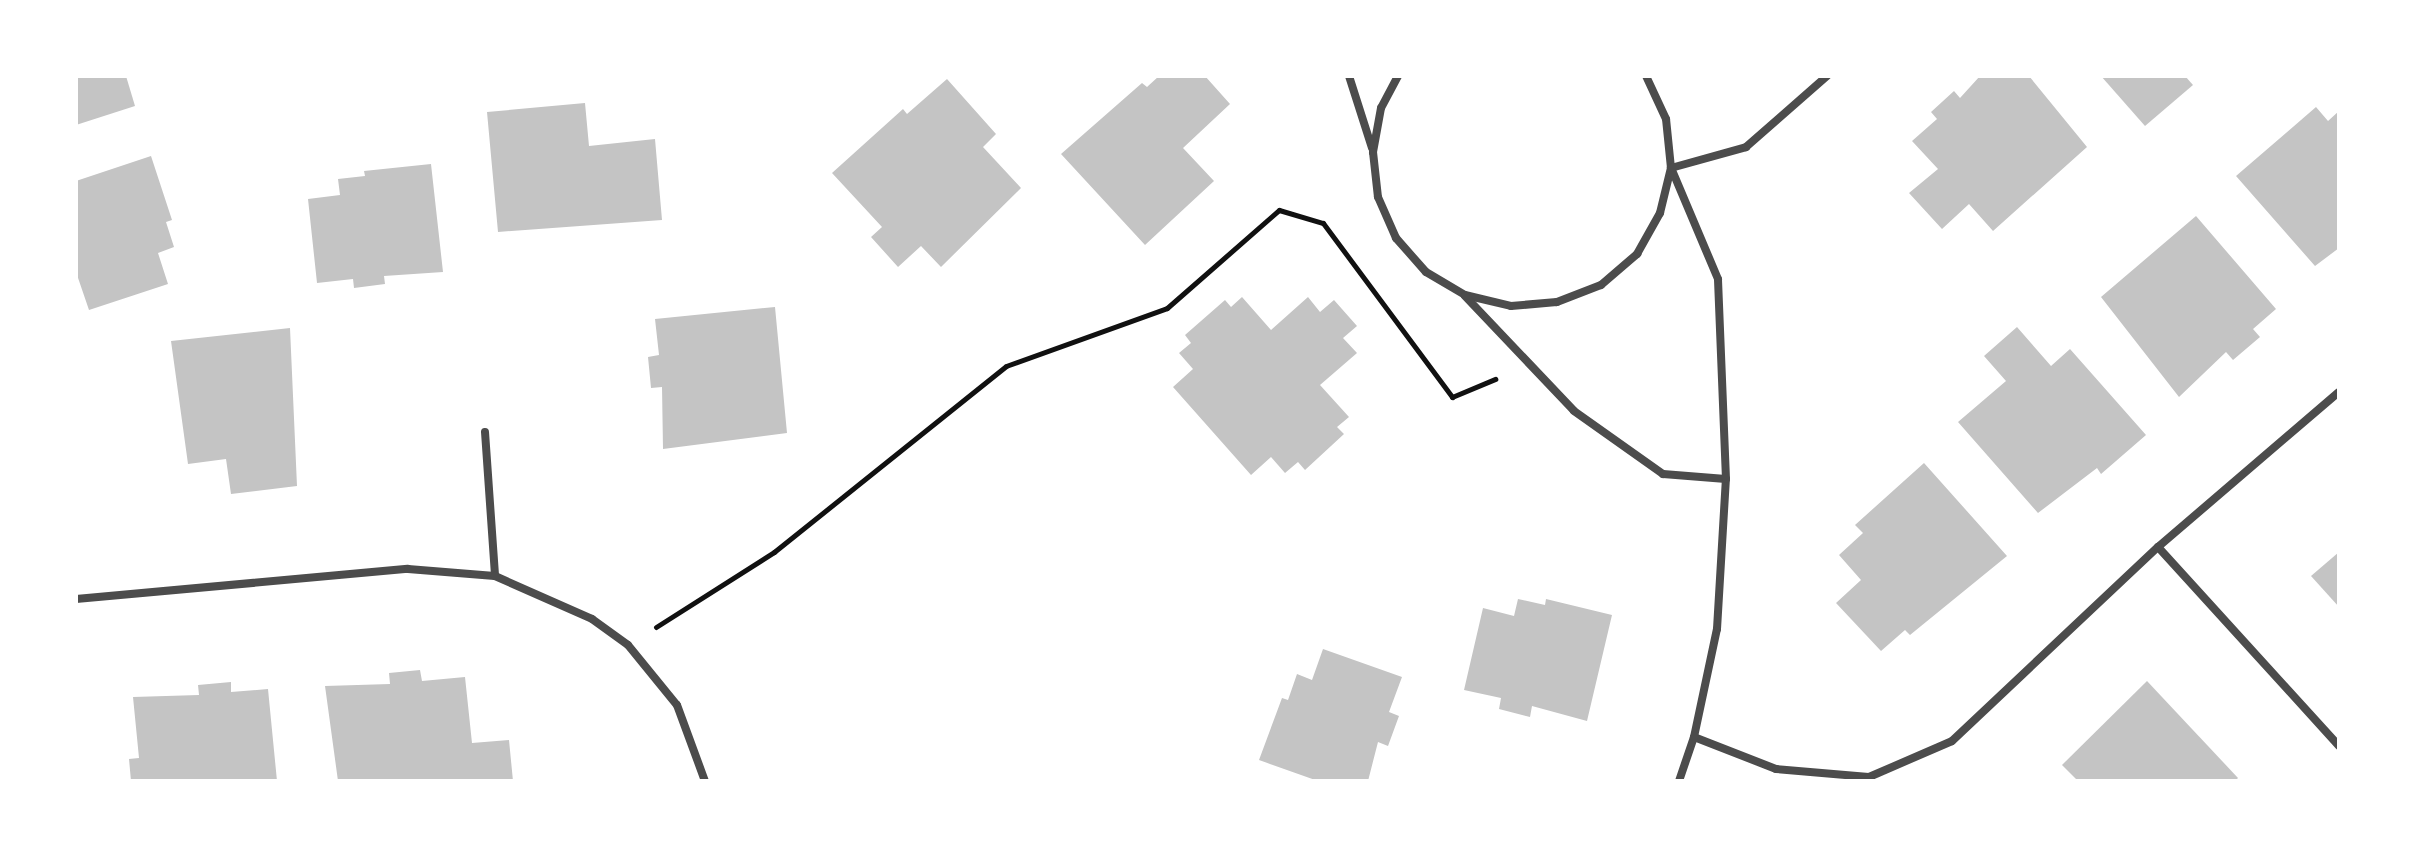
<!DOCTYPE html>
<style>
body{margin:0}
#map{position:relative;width:2415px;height:857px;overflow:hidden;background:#fff;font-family:Cabin,sans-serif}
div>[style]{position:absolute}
.building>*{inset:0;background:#c4c4c4}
.path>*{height:5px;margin:-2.5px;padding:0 2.5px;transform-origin:2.5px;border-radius:2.5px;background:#111}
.minor>*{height:8px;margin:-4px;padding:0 4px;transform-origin:4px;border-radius:4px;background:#4c4c4c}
span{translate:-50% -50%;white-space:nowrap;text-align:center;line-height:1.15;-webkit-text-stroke:8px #fff;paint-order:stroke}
.frame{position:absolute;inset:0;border:78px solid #fff;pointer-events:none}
</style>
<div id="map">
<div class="building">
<div style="clip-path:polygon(76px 76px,126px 76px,135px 106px,76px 125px)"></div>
<div style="clip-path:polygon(1159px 76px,1205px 76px,1230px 104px,1183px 148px,1214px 181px,1145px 245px,1061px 154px,1142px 83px,1147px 87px)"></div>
<div style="clip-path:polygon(1980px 76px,2029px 76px,2087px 147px,1993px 231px,1969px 204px,1942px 229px,1909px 193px,1938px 169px,1912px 141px,1937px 119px,1931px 112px,1954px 91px,1960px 98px)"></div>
<div style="clip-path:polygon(2101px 76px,2185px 76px,2193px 85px,2145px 126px)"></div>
<div style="clip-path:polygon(947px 79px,996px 134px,983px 147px,1021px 188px,941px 267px,921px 246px,898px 267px,871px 237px,882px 227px,832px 173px,903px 109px,907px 114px)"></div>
<div style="clip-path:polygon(585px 103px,589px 146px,655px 139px,662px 220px,498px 232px,487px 112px)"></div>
<div style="clip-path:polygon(2316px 107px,2328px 121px,2339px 111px,2339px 248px,2315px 266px,2236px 176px)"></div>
<div style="clip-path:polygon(151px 156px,172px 220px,166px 222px,174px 247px,158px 253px,168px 284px,89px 310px,76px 272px,76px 181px)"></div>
<div style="clip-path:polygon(431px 164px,443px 272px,384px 276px,385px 284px,354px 288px,353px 279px,317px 283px,308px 199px,340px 195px,338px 179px,365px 176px,364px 171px)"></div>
<div style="clip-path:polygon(2196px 216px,2276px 309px,2253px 329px,2260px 337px,2233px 360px,2226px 352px,2179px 397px,2101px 297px)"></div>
<div style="clip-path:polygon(1242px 297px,1271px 330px,1308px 297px,1320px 312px,1334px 300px,1357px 326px,1343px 338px,1357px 353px,1320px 385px,1349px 417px,1337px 427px,1344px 434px,1305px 470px,1298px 462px,1285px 473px,1271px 457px,1251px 475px,1173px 387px,1193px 369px,1179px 353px,1191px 343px,1185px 335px,1225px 300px,1231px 307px)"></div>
<div style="clip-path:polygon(775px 307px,787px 433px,663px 449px,662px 387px,651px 388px,648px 357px,659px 355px,655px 319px)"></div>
<div style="clip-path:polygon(2017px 327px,2051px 366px,2070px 349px,2146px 435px,2101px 474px,2097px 468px,2038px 513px,1958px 422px,2006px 381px,1984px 356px)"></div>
<div style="clip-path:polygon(290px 328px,297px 486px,231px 494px,226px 459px,188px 464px,171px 341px)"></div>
<div style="clip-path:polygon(1924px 463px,2007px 556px,1910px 635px,1905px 630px,1881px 651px,1836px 603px,1861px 580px,1839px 555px,1863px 533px,1855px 525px)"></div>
<div style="clip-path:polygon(2339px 552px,2339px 607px,2311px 576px)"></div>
<div style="clip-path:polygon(1518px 599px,1545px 605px,1546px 599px,1612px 615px,1587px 721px,1532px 706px,1530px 717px,1499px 709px,1501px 698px,1464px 690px,1483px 608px,1514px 616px)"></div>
<div style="clip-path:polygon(1323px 649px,1402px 677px,1389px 712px,1399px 716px,1388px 746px,1378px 742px,1368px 781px,1318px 781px,1259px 760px,1282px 698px,1288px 700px,1297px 674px,1312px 680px)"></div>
<div style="clip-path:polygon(420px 670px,422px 681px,465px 677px,472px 743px,509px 740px,513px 781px,338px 781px,325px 686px,390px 684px,389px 673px)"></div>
<div style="clip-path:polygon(2147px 681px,2238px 778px,2235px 781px,2078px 781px,2062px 765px)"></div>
<div style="clip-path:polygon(231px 682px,231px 692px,268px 689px,277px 781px,131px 781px,129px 759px,139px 758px,133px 697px,199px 695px,198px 685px)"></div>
</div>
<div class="path">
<div style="left:656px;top:627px;width:140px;rotate:-32.4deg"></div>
<div style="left:774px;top:552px;width:297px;rotate:-38.7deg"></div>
<div style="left:1006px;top:366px;width:171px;rotate:-19.8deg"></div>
<div style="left:1167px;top:308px;width:149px;rotate:-41.2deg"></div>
<div style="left:1279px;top:210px;width:46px;rotate:16.5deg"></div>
<div style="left:1323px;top:223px;width:217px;rotate:53.4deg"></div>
<div style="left:1452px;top:397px;width:47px;rotate:-22.7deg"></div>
</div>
<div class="minor">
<div style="left:1349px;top:76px;width:76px;rotate:72.3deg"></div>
<div style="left:1398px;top:76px;width:36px;rotate:118deg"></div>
<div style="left:1381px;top:108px;width:45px;rotate:100.3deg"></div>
<div style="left:1373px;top:152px;width:45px;rotate:83.7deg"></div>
<div style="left:1378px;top:197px;width:45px;rotate:66.3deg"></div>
<div style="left:1396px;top:238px;width:45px;rotate:48.6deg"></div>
<div style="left:1426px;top:272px;width:45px;rotate:30.5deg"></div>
<div style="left:1465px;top:295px;width:47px;rotate:13.4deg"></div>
<div style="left:1511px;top:306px;width:46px;rotate:-5deg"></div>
<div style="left:1557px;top:302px;width:47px;rotate:-21.1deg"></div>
<div style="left:1601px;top:285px;width:48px;rotate:-40.7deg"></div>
<div style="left:1637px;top:254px;width:47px;rotate:-60.7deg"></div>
<div style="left:1660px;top:213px;width:46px;rotate:-76.3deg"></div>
<div style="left:1671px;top:168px;width:49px;rotate:-95.8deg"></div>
<div style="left:1666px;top:119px;width:47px;rotate:-114.9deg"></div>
<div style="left:1465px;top:296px;width:158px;rotate:46.5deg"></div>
<div style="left:1574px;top:411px;width:109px;rotate:35.3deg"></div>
<div style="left:1663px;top:474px;width:63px;rotate:4.5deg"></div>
<div style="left:485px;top:432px;width:144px;rotate:86deg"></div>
<div style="left:2158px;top:547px;width:269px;rotate:47.7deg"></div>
<div style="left:76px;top:599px;width:333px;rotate:-5.2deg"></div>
<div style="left:408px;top:569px;width:87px;rotate:4.6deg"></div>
<div style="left:495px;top:576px;width:106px;rotate:23.9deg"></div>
<div style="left:592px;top:619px;width:44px;rotate:35.8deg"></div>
<div style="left:628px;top:645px;width:77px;rotate:50.8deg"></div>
<div style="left:677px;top:705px;width:81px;rotate:69.8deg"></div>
<div style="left:1694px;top:737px;width:88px;rotate:21.3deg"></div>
<div style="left:1776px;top:769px;width:93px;rotate:4.9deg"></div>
<div style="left:1869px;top:777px;width:90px;rotate:-23.4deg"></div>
<div style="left:1952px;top:741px;width:283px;rotate:-43.3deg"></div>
<div style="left:2158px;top:547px;width:238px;rotate:-40.6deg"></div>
<div style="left:1679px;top:781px;width:46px;rotate:-71.2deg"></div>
<div style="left:1694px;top:737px;width:110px;rotate:-78deg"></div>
<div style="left:1717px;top:629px;width:150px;rotate:-86.6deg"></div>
<div style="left:1726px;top:479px;width:200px;rotate:-92.3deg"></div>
<div style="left:1718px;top:279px;width:121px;rotate:-112.9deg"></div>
<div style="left:1671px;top:168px;width:78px;rotate:-15.6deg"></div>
<div style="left:1746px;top:147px;width:108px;rotate:-41.2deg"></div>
</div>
<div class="frame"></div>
</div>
